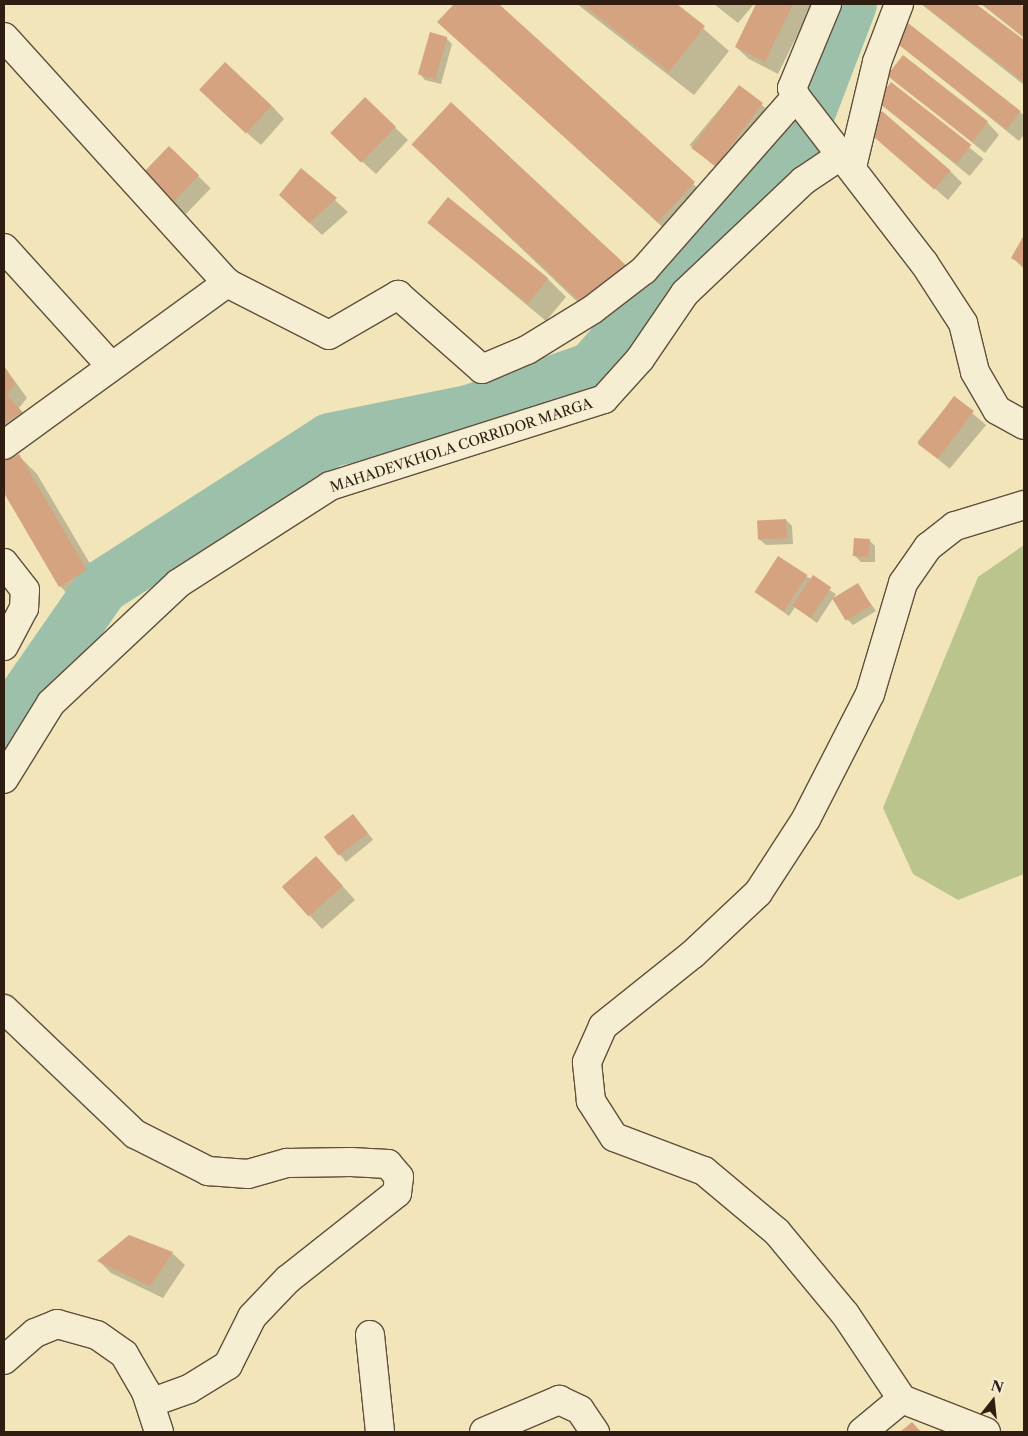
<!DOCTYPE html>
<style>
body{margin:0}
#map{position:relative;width:1028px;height:1436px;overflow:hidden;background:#f1e5b9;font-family:"Libre Caslon Text",serif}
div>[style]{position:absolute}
.green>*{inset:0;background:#bcc48e}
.shadow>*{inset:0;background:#0003;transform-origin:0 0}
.river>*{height:54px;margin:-27px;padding:0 27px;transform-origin:27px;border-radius:27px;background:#9cc0aa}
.building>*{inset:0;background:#d6a380;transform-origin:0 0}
.roads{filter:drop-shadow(1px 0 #604f3c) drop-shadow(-1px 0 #604f3c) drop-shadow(0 1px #604f3c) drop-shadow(0 -1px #604f3c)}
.minor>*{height:28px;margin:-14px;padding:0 14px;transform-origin:14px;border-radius:14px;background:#f6eed2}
span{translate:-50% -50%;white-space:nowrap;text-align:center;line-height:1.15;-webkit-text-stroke:4px #f6eed2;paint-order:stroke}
.street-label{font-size:14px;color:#301d12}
.frame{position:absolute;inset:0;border:5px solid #301d12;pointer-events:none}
.north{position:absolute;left:968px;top:1376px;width:50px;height:50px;-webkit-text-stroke:4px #f6eed2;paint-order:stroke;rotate:16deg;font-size:14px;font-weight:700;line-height:20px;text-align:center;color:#301d12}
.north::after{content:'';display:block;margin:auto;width:18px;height:22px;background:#301d12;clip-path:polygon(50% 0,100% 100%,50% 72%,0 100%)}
</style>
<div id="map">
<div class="green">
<div style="clip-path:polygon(1024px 545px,1024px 874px,958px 900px,913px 874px,883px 808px,978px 577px)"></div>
</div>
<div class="shadow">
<div style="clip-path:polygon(455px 4px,497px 4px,718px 207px,683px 246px,439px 22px)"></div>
<div style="clip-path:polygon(577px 4px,675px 4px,729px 51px,694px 95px)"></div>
<div style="clip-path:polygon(714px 4px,754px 4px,738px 23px)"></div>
<div style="clip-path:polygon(757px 4px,812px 5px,778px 74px,749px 59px,736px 47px)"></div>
<div style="clip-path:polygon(921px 4px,974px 4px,1024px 42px,1024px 85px)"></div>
<div style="clip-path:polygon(981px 4px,1018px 4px,1024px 9px,1024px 38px)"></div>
<div style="clip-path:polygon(446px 38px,452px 44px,441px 84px,425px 80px,419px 73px)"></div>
<div style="clip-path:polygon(895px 41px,1020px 112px,1024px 116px,1024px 135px,1019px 141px)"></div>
<div style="clip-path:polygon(889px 75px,987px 122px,999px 135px,985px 153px)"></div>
<div style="left:891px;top:84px;width:119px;height:22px;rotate:39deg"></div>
<div style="left:739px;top:86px;width:47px;height:77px;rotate:40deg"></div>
<div style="clip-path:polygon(365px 99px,408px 140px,376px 174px,345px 146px)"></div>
<div style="clip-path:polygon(213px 103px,272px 106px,284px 119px,261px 145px)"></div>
<div style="clip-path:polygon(868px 130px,950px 171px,962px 183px,948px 200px)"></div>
<div style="left:169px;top:148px;width:58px;height:36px;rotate:44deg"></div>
<div style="clip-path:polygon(437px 168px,624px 267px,648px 292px,609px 332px)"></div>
<div style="clip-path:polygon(302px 170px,348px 212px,322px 235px,294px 208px)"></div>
<div style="clip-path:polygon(429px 223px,547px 278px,566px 297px,546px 321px)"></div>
<div style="clip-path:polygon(1024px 238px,1024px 269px,1013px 258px)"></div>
<div style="clip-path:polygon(4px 366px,27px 398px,19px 408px,34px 425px,16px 435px,4px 423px)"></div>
<div style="left:954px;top:398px;width:42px;height:57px;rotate:40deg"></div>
<div style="clip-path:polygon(18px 455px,37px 474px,105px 589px,78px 605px,60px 586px,4px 490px,4px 464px)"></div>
<div style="clip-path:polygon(786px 520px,792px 526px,793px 544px,766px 545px,759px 539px)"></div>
<div style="clip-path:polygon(869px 540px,875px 546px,875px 562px,861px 562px,855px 556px)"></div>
<div style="clip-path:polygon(806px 576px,836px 594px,817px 623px,795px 607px,789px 616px,755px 592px)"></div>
<div style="clip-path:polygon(857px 585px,876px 611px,853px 625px,847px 619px)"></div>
<div style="left:353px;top:815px;width:32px;height:35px;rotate:51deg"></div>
<div style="clip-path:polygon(329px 871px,355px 900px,322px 929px,310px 916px)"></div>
<div style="clip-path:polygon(172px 1253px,185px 1265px,163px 1298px,111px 1273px,99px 1261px)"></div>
</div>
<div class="river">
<div style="left:4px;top:728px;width:172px;rotate:-55.2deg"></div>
<div style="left:102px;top:587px;width:271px;rotate:-32.8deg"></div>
<div style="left:330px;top:440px;width:145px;rotate:-11.5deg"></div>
<div style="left:472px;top:411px;width:127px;rotate:-19.3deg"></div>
<div style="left:592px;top:369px;width:316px;rotate:-48.6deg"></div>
<div style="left:801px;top:132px;width:137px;rotate:-69.1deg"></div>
</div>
<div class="building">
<div style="clip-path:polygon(454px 4px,499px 4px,695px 182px,658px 222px,437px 22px)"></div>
<div style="clip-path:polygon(582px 4px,677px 4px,705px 26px,669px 72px)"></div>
<div style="clip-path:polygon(756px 4px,793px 4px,765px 62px,735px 47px)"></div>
<div style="clip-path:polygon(922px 4px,976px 4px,1024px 40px,1024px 82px)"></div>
<div style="clip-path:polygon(982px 4px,1020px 4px,1024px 7px,1024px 37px)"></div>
<div style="left:908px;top:23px;width:143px;height:23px;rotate:38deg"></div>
<div style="left:430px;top:32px;width:18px;height:44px;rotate:16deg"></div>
<div style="left:903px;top:55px;width:108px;height:26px;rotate:38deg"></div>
<div style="left:225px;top:62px;width:64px;height:38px;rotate:43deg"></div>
<div style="left:891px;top:82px;width:102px;height:24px;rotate:38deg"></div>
<div style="left:739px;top:85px;width:30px;height:79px;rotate:37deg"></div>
<div style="left:365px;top:97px;width:43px;height:50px;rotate:44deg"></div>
<div style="left:451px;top:102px;width:240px;height:58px;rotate:43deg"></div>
<div style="left:882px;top:111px;width:91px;height:25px;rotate:41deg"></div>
<div style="left:169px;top:146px;width:42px;height:39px;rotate:44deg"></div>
<div style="clip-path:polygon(301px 168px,337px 198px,309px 223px,279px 195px)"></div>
<div style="left:448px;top:197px;width:129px;height:33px;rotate:39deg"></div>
<div style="clip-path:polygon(1024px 235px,1024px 266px,1011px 258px)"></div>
<div style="clip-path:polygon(4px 366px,15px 384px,7px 395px,22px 412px,4px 423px)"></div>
<div style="left:954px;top:396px;width:25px;height:60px;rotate:37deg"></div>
<div style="clip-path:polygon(19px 454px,87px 570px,59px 587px,4px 493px,4px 462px)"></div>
<div style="left:786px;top:519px;width:19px;height:29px;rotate:87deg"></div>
<div style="left:854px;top:538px;width:16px;height:18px;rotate:4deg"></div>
<div style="left:778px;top:556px;width:35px;height:43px;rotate:33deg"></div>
<div style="left:813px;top:575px;width:22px;height:37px;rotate:34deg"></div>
<div style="left:858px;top:583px;width:26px;height:30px;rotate:59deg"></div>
<div style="left:353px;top:814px;width:24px;height:37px;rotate:52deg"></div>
<div style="left:316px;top:856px;width:40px;height:46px;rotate:48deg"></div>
<div style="clip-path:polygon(129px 1235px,173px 1252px,150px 1286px,97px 1261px)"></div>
<div style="clip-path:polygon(912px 1422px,921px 1432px,900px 1432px)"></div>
</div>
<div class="roads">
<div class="minor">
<div style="left:827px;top:4px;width:91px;rotate:112.6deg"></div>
<div style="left:792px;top:88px;width:10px;rotate:66deg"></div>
<div style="left:796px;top:97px;width:210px;rotate:52.4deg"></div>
<div style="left:924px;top:263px;width:72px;rotate:57deg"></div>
<div style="left:963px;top:323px;width:50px;rotate:76.2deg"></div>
<div style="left:975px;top:372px;width:44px;rotate:59.9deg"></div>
<div style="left:997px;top:410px;width:31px;rotate:29deg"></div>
<div style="left:4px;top:37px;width:332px;rotate:47.8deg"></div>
<div style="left:227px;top:283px;width:114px;rotate:27deg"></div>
<div style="left:329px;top:335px;width:80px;rotate:-30.1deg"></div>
<div style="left:398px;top:295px;width:112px;rotate:41.4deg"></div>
<div style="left:482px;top:369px;width:49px;rotate:-22.9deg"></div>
<div style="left:527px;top:350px;width:76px;rotate:-31.6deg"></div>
<div style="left:592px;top:310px;width:66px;rotate:-37.6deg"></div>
<div style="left:644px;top:270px;width:230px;rotate:-48.7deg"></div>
<div style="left:852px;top:167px;width:108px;rotate:-76.6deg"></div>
<div style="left:877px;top:62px;width:62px;rotate:-69.2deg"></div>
<div style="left:4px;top:248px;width:159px;rotate:47.8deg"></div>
<div style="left:4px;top:445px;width:276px;rotate:-36deg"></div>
<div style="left:4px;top:563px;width:34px;rotate:52deg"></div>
<div style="left:25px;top:590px;width:18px;rotate:93deg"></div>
<div style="left:24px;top:608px;width:43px;rotate:117.8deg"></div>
<div style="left:4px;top:779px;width:89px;rotate:-58.3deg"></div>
<div style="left:51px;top:703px;width:175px;rotate:-43.2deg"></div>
<div style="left:179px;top:583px;width:179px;rotate:-32.7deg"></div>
<div style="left:330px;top:486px;width:287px;rotate:-17.6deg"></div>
<div style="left:604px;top:399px;width:54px;rotate:-48deg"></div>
<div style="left:640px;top:359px;width:80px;rotate:-55.7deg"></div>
<div style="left:685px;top:293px;width:163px;rotate:-43.5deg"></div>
<div style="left:803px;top:181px;width:45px;rotate:-34deg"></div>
<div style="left:4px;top:1009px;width:181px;rotate:43.7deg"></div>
<div style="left:135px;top:1134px;width:82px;rotate:26.9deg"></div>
<div style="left:208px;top:1171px;width:40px;rotate:4.3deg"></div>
<div style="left:248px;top:1174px;width:41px;rotate:-15.8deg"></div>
<div style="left:287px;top:1163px;width:64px;rotate:-0.9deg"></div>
<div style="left:351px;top:1162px;width:37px;rotate:3deg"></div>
<div style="left:388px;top:1164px;width:17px;rotate:50deg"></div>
<div style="left:399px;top:1177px;width:16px;rotate:97deg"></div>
<div style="left:397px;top:1193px;width:139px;rotate:141.7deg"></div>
<div style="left:288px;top:1279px;width:52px;rotate:133.5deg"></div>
<div style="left:252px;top:1317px;width:54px;rotate:116.6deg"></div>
<div style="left:228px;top:1365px;width:46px;rotate:148.4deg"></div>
<div style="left:189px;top:1389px;width:41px;rotate:160.3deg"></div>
<div style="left:370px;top:1335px;width:98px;rotate:84.1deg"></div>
<div style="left:4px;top:1360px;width:41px;rotate:-41.1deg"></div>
<div style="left:35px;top:1333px;width:24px;rotate:-22deg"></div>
<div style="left:57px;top:1324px;width:41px;rotate:15.4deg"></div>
<div style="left:97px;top:1335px;width:33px;rotate:35deg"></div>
<div style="left:124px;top:1354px;width:44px;rotate:59.9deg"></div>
<div style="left:146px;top:1392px;width:42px;rotate:72deg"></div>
<div style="left:484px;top:1432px;width:82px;rotate:-23.1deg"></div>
<div style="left:559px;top:1400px;width:23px;rotate:25deg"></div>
<div style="left:580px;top:1410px;width:27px;rotate:56deg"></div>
<div style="left:862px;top:1432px;width:52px;rotate:-39.5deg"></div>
<div style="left:986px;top:1432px;width:90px;rotate:-158.6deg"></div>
<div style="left:902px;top:1399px;width:102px;rotate:-123.8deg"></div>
<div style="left:845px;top:1314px;width:107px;rotate:-129.7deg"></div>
<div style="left:777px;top:1232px;width:95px;rotate:-140.1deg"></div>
<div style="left:704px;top:1171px;width:96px;rotate:-159.3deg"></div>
<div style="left:614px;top:1137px;width:43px;rotate:-122.6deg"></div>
<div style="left:591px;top:1101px;width:39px;rotate:-96deg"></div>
<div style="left:587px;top:1062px;width:39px;rotate:-66deg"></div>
<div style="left:603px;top:1026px;width:115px;rotate:-38.7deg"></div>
<div style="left:693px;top:954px;width:89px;rotate:-43.2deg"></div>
<div style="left:758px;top:893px;width:88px;rotate:-57deg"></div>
<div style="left:806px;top:819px;width:140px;rotate:-62.9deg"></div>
<div style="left:870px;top:694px;width:116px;rotate:-73.4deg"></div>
<div style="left:903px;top:583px;width:44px;rotate:-55.2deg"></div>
<div style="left:928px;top:547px;width:34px;rotate:-38deg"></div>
<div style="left:955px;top:526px;width:72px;rotate:-16.9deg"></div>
</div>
</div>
<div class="street-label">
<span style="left:461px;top:445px;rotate:-18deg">MAHADEVKHOLA CORRIDOR MARGA</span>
</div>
<div class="frame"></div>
<div class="north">N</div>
</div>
